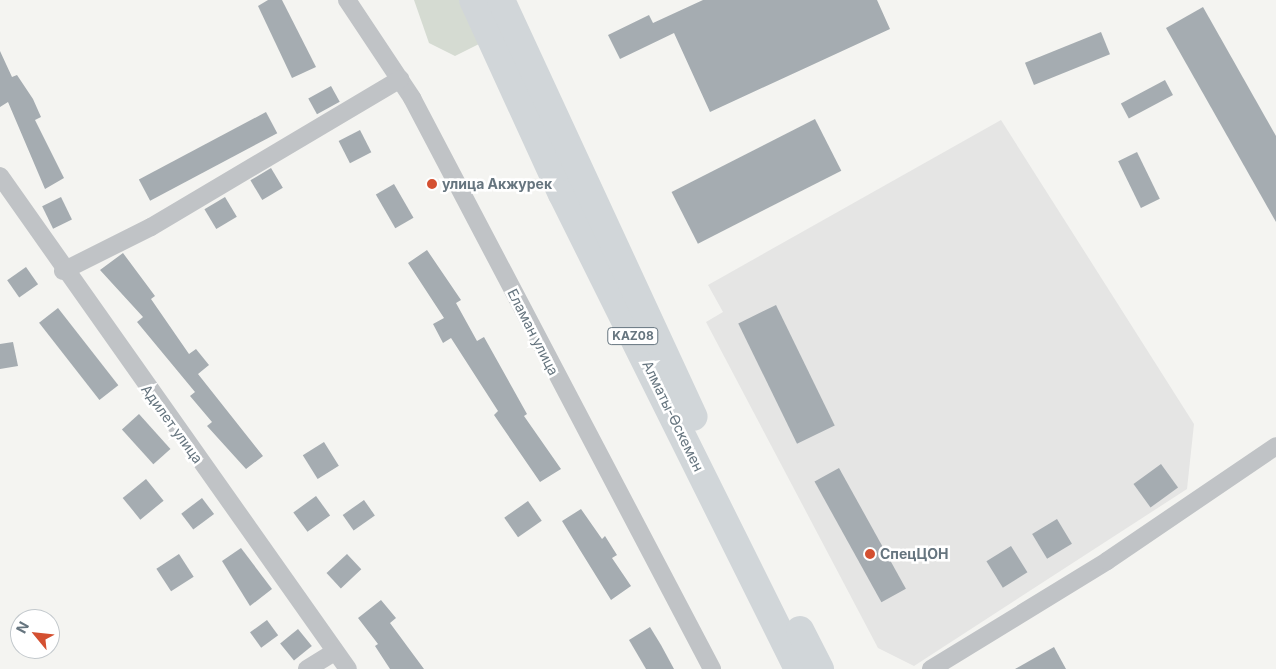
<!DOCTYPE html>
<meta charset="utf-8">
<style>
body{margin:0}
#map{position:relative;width:1276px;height:669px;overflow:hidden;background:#f4f4f1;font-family:Inter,sans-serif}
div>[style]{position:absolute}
.built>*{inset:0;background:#e5e5e4}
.green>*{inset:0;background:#d5dbd2}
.building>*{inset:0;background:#a5acb1;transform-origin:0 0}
.street>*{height:18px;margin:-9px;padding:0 9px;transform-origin:9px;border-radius:9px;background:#c0c3c6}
.primary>*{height:28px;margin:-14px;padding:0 14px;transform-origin:14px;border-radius:14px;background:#d1d6d9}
.dots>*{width:14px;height:14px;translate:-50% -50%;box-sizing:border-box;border:2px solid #fff;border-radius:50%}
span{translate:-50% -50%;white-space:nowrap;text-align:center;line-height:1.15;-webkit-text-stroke:5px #fff;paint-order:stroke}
.shield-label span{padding:1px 4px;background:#fff;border:1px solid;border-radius:4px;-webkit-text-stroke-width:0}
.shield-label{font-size:12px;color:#66757f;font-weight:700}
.poi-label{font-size:14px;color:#66757f;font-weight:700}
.left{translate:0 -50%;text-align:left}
.street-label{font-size:14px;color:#66757f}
.north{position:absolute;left:10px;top:609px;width:50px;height:50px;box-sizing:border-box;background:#fff;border:1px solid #c2c8cc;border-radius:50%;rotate:298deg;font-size:14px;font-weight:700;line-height:20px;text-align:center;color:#66757f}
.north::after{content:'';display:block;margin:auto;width:18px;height:22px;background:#d45031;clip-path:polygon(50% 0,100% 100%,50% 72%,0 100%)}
</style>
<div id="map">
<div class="built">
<div style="clip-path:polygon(1001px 120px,1194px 424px,1187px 489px,914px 666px,878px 648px,706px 322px,723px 312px,708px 285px)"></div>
</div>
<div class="green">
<div style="clip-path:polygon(414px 0,459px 0,479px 44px,455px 56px,429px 43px)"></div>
</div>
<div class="building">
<div style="clip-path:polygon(268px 0,282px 0,316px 67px,292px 78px,258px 6px)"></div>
<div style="clip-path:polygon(703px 0,877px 0,890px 29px,710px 112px,674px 33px,620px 59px,608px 35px,649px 15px,653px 23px)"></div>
<div style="clip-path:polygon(1203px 7px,1276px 136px,1276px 222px,1166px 28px)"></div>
<div style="left:1101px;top:32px;width:24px;height:82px;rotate:68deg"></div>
<div style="clip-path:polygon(0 51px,12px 77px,17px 75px,33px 99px,41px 117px,35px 120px,64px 178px,45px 189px,8px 102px,0 107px)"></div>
<div style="left:1165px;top:80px;width:17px;height:50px;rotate:62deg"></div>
<div style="left:331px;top:86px;width:18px;height:26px;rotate:61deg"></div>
<div style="left:266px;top:112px;width:24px;height:144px;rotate:62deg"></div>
<div style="left:815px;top:119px;width:58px;height:161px;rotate:63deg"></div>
<div style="left:360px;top:130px;width:25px;height:24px;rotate:63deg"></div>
<div style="left:1137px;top:152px;width:52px;height:21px;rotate:64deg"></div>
<div style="left:271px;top:168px;width:23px;height:24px;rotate:59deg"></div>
<div style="left:394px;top:184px;width:39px;height:21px;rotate:60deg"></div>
<div style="left:61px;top:197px;width:25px;height:21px;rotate:64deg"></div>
<div style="left:225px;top:197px;width:23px;height:24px;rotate:59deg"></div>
<div style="clip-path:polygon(427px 250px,461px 300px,456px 303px,477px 341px,484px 337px,527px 414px,524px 416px,561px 469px,540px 482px,494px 415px,498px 411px,451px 338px,443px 343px,433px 324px,444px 318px,408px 263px)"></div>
<div style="clip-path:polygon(123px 253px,155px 296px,151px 299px,189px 354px,196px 349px,209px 365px,198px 374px,263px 456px,246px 469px,207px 426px,212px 422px,190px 396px,195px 392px,137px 322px,143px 317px,100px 270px)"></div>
<div style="left:26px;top:267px;width:21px;height:23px;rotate:55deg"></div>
<div style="left:776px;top:305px;width:134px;height:42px;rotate:64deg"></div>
<div style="left:58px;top:308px;width:98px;height:24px;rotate:52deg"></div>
<div style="clip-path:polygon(13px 342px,18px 366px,0 369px,0 344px)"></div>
<div style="left:139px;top:414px;width:47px;height:23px;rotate:48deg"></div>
<div style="left:324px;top:442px;width:28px;height:25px;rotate:58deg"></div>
<div style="left:1161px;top:464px;width:29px;height:34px;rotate:54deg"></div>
<div style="left:839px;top:468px;width:138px;height:28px;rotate:61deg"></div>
<div style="left:146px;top:479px;width:28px;height:30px;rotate:51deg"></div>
<div style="left:316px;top:496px;width:24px;height:28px;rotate:54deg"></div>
<div style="left:202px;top:498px;width:20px;height:26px;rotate:53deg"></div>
<div style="left:364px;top:500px;width:19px;height:26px;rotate:55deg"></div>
<div style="left:528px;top:501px;width:24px;height:29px;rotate:55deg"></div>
<div style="clip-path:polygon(581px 509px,602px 539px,605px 536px,617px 555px,612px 558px,631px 586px,611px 600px,562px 521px)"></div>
<div style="left:1057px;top:519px;width:29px;height:29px;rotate:59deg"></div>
<div style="left:1011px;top:546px;width:31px;height:29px;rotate:58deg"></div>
<div style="clip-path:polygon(241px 548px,272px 589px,250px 606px,222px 561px)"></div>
<div style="left:179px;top:554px;width:27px;height:27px;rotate:57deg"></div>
<div style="left:347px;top:554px;width:21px;height:28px;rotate:47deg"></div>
<div style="clip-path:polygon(381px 600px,396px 618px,390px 623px,424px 669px,390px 669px,375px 646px,378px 644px,358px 618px)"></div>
<div style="left:267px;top:620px;width:19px;height:21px;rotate:54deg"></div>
<div style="clip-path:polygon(650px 627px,661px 645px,674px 669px,646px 669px,629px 640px)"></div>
<div style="left:298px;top:629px;width:22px;height:23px;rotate:51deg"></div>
<div style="clip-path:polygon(1054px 647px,1066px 669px,1015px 669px)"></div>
</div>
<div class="street">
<div style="left:347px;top:0;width:118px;rotate:56.4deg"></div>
<div style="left:412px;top:98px;width:645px;rotate:62.28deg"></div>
<div style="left:0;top:176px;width:603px;rotate:54.78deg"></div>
<div style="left:63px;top:271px;width:98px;rotate:-26.6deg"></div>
<div style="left:151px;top:227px;width:290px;rotate:-30.7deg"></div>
<div style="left:307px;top:669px;width:32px;rotate:-32deg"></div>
<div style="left:931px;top:669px;width:206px;rotate:-31.5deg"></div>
<div style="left:1107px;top:561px;width:204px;rotate:-34.2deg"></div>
</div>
<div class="primary">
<div style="left:473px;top:0;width:213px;rotate:65.4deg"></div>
<div style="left:562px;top:194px;width:530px;rotate:63.58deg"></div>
<div style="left:501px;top:0;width:459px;rotate:65.2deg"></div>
<div style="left:800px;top:630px;width:44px;rotate:62.9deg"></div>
</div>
<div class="dots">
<div style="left:432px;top:184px;background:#d45031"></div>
<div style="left:870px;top:554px;background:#d45031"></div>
</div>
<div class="shield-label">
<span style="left:633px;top:336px">KAZ08</span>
</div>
<div class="poi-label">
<span class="left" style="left:442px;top:184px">улица Акжурек</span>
<span class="left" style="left:880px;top:554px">СпецЦОН</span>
</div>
<div class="street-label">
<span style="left:533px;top:332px;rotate:63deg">Еламан улица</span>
<span style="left:673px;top:416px;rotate:64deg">Алматы-Өскемен</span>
<span style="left:172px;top:424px;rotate:54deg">Адилет улица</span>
</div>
<div class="north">N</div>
</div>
